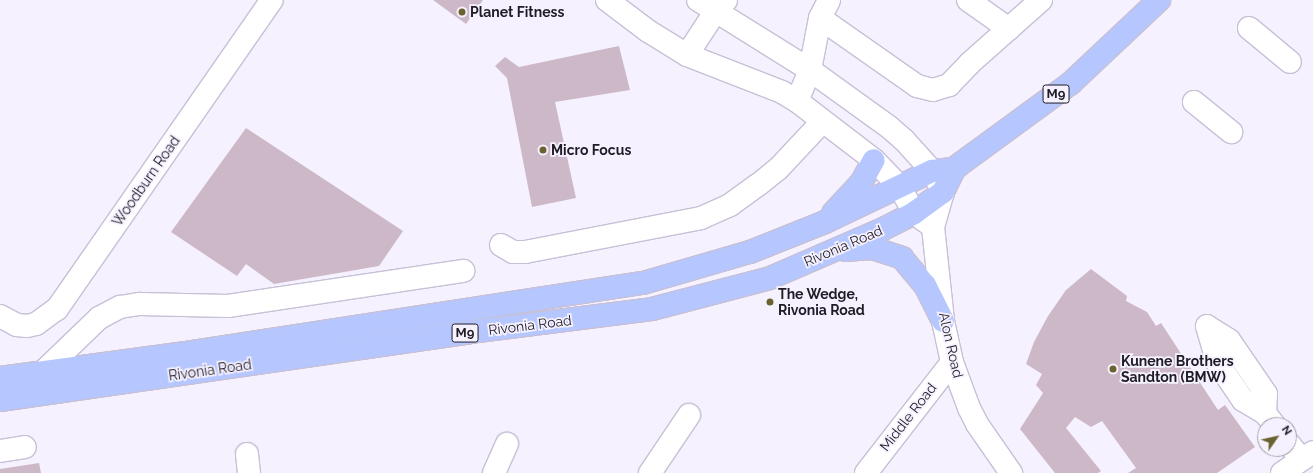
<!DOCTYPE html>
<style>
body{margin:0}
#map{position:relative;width:1313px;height:473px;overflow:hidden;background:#f6f1ff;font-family:Raleway,sans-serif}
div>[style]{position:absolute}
.building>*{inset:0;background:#cdb8c8}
.roads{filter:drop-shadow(1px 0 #c7c0d6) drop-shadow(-1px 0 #c7c0d6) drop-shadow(0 1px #c7c0d6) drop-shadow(0 -1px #c7c0d6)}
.minor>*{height:22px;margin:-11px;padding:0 11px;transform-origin:11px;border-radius:11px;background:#fff}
.major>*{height:22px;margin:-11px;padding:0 11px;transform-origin:11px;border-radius:11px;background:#b5c7fe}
.dots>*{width:11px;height:11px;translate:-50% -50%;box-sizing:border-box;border:2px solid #f6f1ff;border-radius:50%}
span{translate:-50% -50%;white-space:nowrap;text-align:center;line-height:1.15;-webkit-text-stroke:3.5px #f6f1ff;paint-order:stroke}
.shield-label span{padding:1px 3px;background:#f6f1ff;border:1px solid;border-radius:3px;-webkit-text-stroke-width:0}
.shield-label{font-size:13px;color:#1f1c24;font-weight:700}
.poi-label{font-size:14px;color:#1f1c24;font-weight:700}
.left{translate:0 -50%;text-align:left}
.street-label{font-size:14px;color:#1f1c24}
.north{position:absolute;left:1257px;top:417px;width:40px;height:40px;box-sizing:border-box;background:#f6f1ff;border:1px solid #a09ca7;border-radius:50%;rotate:56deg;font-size:11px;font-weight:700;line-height:16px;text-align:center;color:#1f1c24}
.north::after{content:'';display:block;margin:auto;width:14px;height:18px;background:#6a632f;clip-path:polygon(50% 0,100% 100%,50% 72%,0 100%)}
</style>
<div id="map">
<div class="building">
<div style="clip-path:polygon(433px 0,483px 0,466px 24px)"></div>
<div style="clip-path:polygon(619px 46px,630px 90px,555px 102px,576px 198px,532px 207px,507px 78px,495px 66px,505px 57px,519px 67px)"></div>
<div style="clip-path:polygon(246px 128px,403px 231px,379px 266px,274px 284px,246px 264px,237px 276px,171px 232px)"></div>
<div style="clip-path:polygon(1091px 269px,1127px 296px,1126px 301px,1147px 312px,1156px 326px,1161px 323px,1218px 410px,1225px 405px,1255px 447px,1217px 473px,1128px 473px,1136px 468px,1102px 421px,1091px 427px,1075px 417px,1066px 428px,1101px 471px,1098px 473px,1055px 473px,1020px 429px,1043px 393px,1036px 385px,1042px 374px,1026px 364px,1034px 342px,1048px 316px,1066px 290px)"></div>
<div style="clip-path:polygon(39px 463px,41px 473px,0 473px,0 469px)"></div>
</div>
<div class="roads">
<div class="minor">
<div style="left:607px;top:0;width:51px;rotate:37.1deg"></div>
<div style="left:648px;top:31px;width:46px;rotate:31.6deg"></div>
<div style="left:687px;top:55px;width:102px;rotate:21.3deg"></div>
<div style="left:782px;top:92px;width:17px;rotate:31deg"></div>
<div style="left:797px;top:101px;width:97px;rotate:37.5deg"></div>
<div style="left:874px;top:160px;width:37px;rotate:46deg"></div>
<div style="left:900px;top:187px;width:30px;rotate:62deg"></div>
<div style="left:914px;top:213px;width:19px;rotate:36deg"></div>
<div style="left:698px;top:0;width:132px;rotate:32deg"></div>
<div style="left:810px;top:70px;width:97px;rotate:35.8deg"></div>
<div style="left:889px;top:127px;width:20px;rotate:41deg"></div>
<div style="left:904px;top:140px;width:42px;rotate:47.9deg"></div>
<div style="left:932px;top:171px;width:24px;rotate:62deg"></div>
<div style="left:943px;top:192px;width:36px;rotate:106deg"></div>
<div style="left:933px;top:227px;width:95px;rotate:83.9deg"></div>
<div style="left:943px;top:321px;width:42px;rotate:77.6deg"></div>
<div style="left:952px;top:362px;width:49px;rotate:69.7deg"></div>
<div style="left:969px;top:408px;width:18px;rotate:63deg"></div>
<div style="left:977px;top:424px;width:60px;rotate:55.2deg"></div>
<div style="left:968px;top:0;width:50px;rotate:35.3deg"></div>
<div style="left:820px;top:18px;width:118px;rotate:35deg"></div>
<div style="left:917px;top:86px;width:16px;rotate:14deg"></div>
<div style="left:933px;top:90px;width:17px;rotate:-17deg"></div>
<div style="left:949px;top:85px;width:30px;rotate:-46deg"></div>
<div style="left:970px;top:63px;width:95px;rotate:-41.6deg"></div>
<div style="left:1249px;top:28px;width:53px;rotate:39.7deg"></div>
<div style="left:687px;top:55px;width:51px;rotate:-56.9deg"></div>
<div style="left:715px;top:12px;width:16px;rotate:-47deg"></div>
<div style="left:797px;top:101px;width:34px;rotate:-67deg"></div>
<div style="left:810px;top:70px;width:53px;rotate:-79.1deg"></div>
<div style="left:820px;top:18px;width:20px;rotate:-63deg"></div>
<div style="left:1194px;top:102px;width:48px;rotate:39deg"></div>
<div style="left:501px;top:245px;width:14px;rotate:30deg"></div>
<div style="left:513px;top:252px;width:12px"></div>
<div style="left:525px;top:252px;width:179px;rotate:-10.9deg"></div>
<div style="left:701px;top:218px;width:32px;rotate:-24deg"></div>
<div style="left:730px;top:205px;width:34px;rotate:-36deg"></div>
<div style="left:758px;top:185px;width:26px;rotate:-39deg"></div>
<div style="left:778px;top:169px;width:64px;rotate:-46.9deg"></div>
<div style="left:0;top:316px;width:19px;rotate:28deg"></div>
<div style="left:17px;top:325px;width:10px;rotate:6deg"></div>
<div style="left:27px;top:326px;width:9px;rotate:-13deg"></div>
<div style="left:36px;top:324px;width:26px;rotate:-36deg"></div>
<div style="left:57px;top:309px;width:376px;rotate:-55.2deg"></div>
<div style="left:43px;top:372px;width:78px;rotate:-44deg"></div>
<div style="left:99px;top:318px;width:24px;rotate:-28deg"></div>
<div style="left:120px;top:307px;width:20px;rotate:-9deg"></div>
<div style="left:140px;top:304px;width:88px;rotate:1.3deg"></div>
<div style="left:228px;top:306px;width:238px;rotate:-8.5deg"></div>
<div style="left:1265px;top:413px;width:19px;rotate:-87deg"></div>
<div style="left:1266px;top:394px;width:65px;rotate:-124.4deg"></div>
<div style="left:1229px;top:340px;width:26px;rotate:-148deg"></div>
<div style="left:1207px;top:326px;width:37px;rotate:74deg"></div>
<div style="left:1217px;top:362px;width:46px;rotate:55.6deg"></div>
<div style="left:1243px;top:400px;width:26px;rotate:31deg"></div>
<div style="left:1265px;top:413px;width:15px;rotate:53deg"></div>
<div style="left:1289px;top:444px;width:19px;rotate:51deg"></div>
<div style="left:0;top:451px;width:25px;rotate:-9deg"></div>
<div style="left:247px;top:454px;width:19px;rotate:84deg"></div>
<div style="left:494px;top:473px;width:32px;rotate:-66deg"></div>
<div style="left:650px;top:473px;width:70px;rotate:-56.1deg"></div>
<div style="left:866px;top:473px;width:140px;rotate:-52.2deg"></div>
<div style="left:1282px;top:473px;width:37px;rotate:-34deg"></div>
</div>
<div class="major">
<div style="left:833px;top:213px;width:41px;rotate:-47deg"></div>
<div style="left:861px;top:183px;width:26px;rotate:-61deg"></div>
<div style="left:845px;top:250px;width:27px;rotate:-4deg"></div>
<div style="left:872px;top:248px;width:32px;rotate:18deg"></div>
<div style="left:902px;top:258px;width:35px;rotate:50deg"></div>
<div style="left:925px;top:285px;width:40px;rotate:63.4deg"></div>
<div style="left:0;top:378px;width:180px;rotate:-7.7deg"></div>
<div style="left:178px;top:354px;width:470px;rotate:-8.7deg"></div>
<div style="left:643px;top:283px;width:111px;rotate:-16.2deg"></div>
<div style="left:750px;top:252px;width:81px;rotate:-21.8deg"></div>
<div style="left:825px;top:222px;width:119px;rotate:-25.5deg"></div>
<div style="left:932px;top:171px;width:22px;rotate:-5deg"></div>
<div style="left:0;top:400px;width:475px;rotate:-8.2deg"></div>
<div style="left:470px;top:332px;width:183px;rotate:-7.2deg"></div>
<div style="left:652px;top:309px;width:122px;rotate:-14.7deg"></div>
<div style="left:770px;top:278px;width:123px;rotate:-23.4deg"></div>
<div style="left:883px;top:229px;width:35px;rotate:-27deg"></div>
<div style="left:914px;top:213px;width:36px;rotate:-36deg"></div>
<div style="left:943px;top:192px;width:25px;rotate:-64deg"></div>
<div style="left:954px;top:169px;width:6px;rotate:-39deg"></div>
<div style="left:959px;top:165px;width:139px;rotate:-36.2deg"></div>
<div style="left:1071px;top:83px;width:121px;rotate:-43.3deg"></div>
</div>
</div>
<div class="dots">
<div style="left:462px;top:12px;background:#6a632f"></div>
<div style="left:543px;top:150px;background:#6a632f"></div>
<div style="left:770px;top:302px;background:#6a632f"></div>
<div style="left:1113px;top:369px;background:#6a632f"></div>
</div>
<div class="shield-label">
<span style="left:1056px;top:94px">M9</span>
<span style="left:465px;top:333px">M9</span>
</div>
<div class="poi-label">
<span class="left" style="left:470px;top:12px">Planet Fitness</span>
<span class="left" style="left:551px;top:150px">Micro Focus</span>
<span class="left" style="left:778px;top:302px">The Wedge,<br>Rivonia Road</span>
<span class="left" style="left:1121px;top:369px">Kunene Brothers<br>Sandton (BMW)</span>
</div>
<div class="street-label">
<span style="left:146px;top:181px;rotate:-55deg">Woodburn Road</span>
<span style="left:843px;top:246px;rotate:-23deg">Rivonia Road</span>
<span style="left:530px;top:325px;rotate:-7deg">Rivonia Road</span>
<span style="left:951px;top:345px;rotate:77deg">Alon Road</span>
<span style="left:210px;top:370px;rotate:-8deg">Rivonia Road</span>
<span style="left:908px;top:417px;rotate:-52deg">Middle Road</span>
</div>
<div class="north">N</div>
</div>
